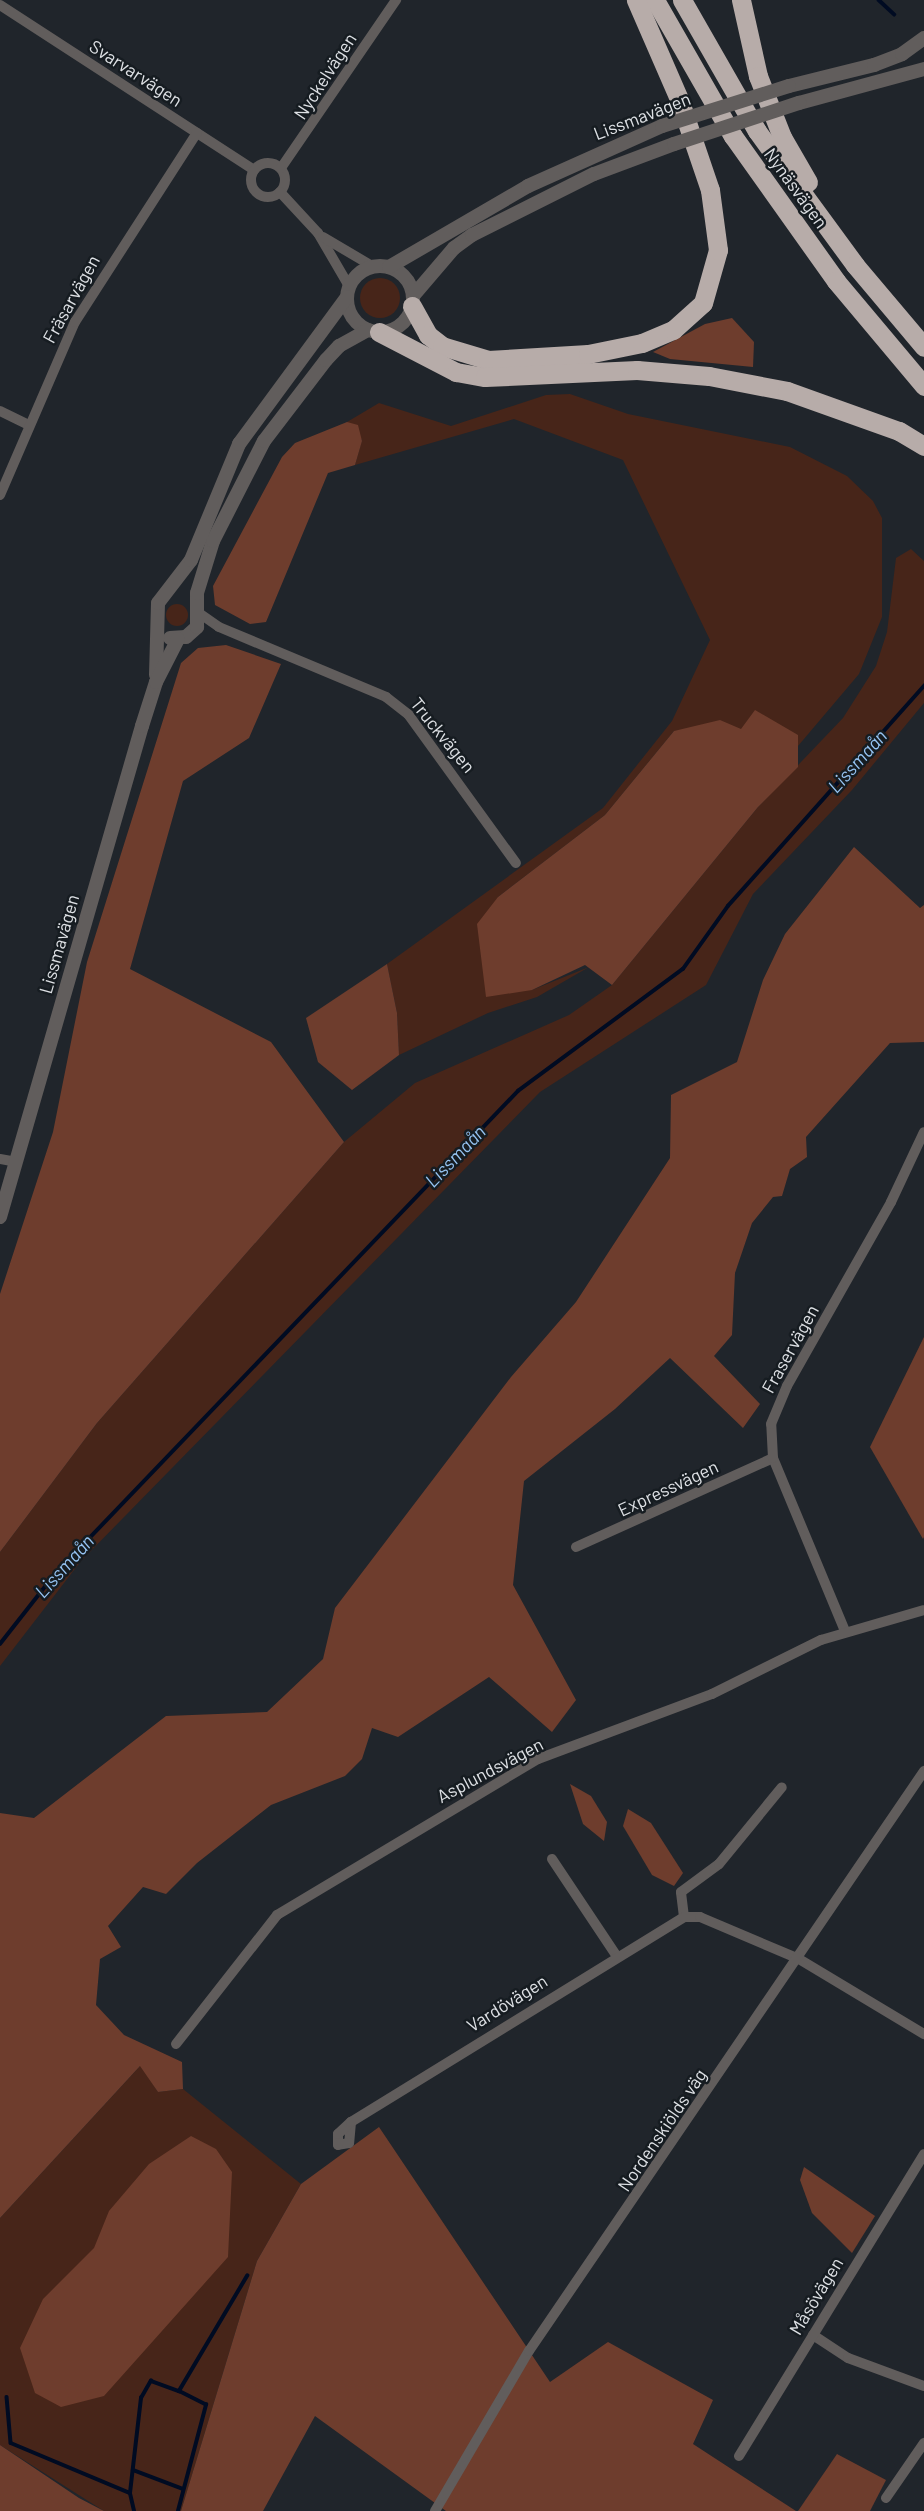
<!DOCTYPE html>
<meta charset="utf-8">
<style>
body{margin:0}
#map{position:relative;width:924px;height:2511px;overflow:hidden;background:#20252b;font-family:Barlow,sans-serif}
div>[style]{position:absolute}
.green>*{inset:0;background:#472519}
.round{border-radius:50%}
.forest>*{inset:0;background:#6e3d2d}
.stream>*{height:3.5px;margin:-1.75px;padding:0 1.75px;transform-origin:1.75px;border-radius:1.75px;background:#000b22}
.minor>*{height:10px;margin:-5px;padding:0 5px;transform-origin:5px;border-radius:5px;background:#615d5c}
.minor>.ring{margin:-5px;padding:0;box-sizing:content-box;background:none;border:10px solid #615d5c;border-radius:50%}
.tertiary>*{height:14px;margin:-7px;padding:0 7px;transform-origin:7px;border-radius:7px;background:#615d5c}
.tertiary>.ring{margin:-7px;padding:0;box-sizing:content-box;background:none;border:14px solid #615d5c;border-radius:50%}
.motorway>*{height:19px;margin:-9.5px;padding:0 9.5px;transform-origin:9.5px;border-radius:9.5px;background:#b7aca9}
.tertiary-bridge>*{height:14px;margin:-7px;padding:0 7px;transform-origin:7px;border-radius:7px;background:#615d5c}
span{translate:-50% -50%;white-space:nowrap;text-align:center;line-height:1.15;-webkit-text-stroke:5px #161c21;paint-order:stroke}
.street-label{font-size:18px;color:#dee1e5}
.water-label{font-size:19px;color:#96c4f3;font-style:italic}
</style>
<div id="map">
<div class="green">
<div class="round" style="left:360px;top:278px;width:40px;height:40px"></div>
<div style="clip-path:polygon(570px 394px,628px 414px,790px 447px,847px 476px,873px 501px,882px 518px,882px 617px,859px 674px,798px 746px,798px 735px,741px 729px,674px 731px,605px 815px,498px 897px,532px 990px,589px 967px,537px 997px,488px 1013px,399px 1055px,397px 1013px,387px 964px,603px 808px,672px 721px,710px 640px,623px 460px,514px 419px,355px 465px,362px 440px,347px 422px,379px 403px,451px 426px,546px 395px)"></div>
<div style="clip-path:polygon(911px 549px,924px 561px,924px 703px,852px 790px,753px 894px,706px 985px,540px 1092px,81px 1561px,0 1666px,0 1552px,97px 1423px,344px 1142px,415px 1083px,569px 1015px,612px 985px,758px 807px,843px 718px,876px 666px,887px 632px,896px 558px)"></div>
<div class="round" style="left:166px;top:604px;width:22px;height:22px"></div>
<div style="clip-path:polygon(141px 2065px,158px 2092px,183px 2089px,301px 2184px,257px 2261px,181px 2511px,104px 2511px,0 2445px,0 2218px)"></div>
</div>
<div class="forest">
<div style="clip-path:polygon(732px 318px,754px 342px,753px 367px,670px 359px,653px 352px,705px 324px)"></div>
<div style="clip-path:polygon(347px 422px,358px 425px,362px 441px,355px 465px,328px 473px,266px 622px,250px 624px,215px 605px,213px 586px,282px 457px,295px 443px)"></div>
<div style="clip-path:polygon(226px 645px,281px 664px,249px 738px,183px 781px,130px 969px,271px 1042px,344px 1142px,97px 1423px,0 1552px,0 1294px,53px 1132px,87px 962px,181px 663px,198px 648px)"></div>
<div style="clip-path:polygon(755px 710px,798px 735px,798px 767px,758px 807px,612px 985px,585px 965px,532px 990px,486px 997px,477px 924px,498px 897px,605px 815px,674px 731px,720px 720px,741px 729px)"></div>
<div style="clip-path:polygon(854px 847px,920px 908px,924px 905px,924px 1042px,890px 1043px,806px 1137px,807px 1157px,790px 1169px,782px 1196px,773px 1197px,752px 1223px,735px 1273px,732px 1335px,714px 1356px,760px 1404px,743px 1428px,670px 1358px,615px 1409px,524px 1481px,513px 1585px,576px 1700px,552px 1732px,489px 1677px,398px 1737px,372px 1728px,362px 1759px,345px 1776px,271px 1805px,197px 1863px,166px 1894px,143px 1887px,108px 1926px,121px 1947px,100px 1959px,96px 2005px,124px 2035px,182px 2062px,183px 2089px,158px 2092px,140px 2066px,0 2218px,0 1813px,34px 1818px,166px 1716px,267px 1712px,323px 1659px,335px 1608px,511px 1377px,576px 1302px,670px 1158px,671px 1095px,737px 1062px,763px 980px,785px 934px)"></div>
<div style="clip-path:polygon(387px 964px,397px 1013px,399px 1055px,352px 1090px,318px 1062px,306px 1018px)"></div>
<div style="clip-path:polygon(924px 1337px,924px 1537px,923px 1539px,870px 1447px)"></div>
<div style="clip-path:polygon(570px 1784px,591px 1796px,607px 1822px,604px 1841px,583px 1824px)"></div>
<div style="clip-path:polygon(628px 1809px,651px 1823px,683px 1873px,674px 1886px,652px 1875px,623px 1826px)"></div>
<div style="clip-path:polygon(379px 2127px,550px 2382px,608px 2342px,713px 2400px,693px 2444px,796px 2511px,446px 2511px,315px 2416px,263px 2511px,181px 2511px,257px 2261px,301px 2184px)"></div>
<div style="clip-path:polygon(191px 2136px,216px 2149px,232px 2172px,228px 2257px,104px 2396px,61px 2407px,35px 2393px,20px 2348px,43px 2299px,94px 2248px,109px 2211px,149px 2164px)"></div>
<div style="clip-path:polygon(804px 2167px,875px 2216px,852px 2253px,812px 2213px,800px 2180px)"></div>
<div style="clip-path:polygon(0 2445px,79px 2498px,104px 2511px,0 2511px)"></div>
<div style="clip-path:polygon(837px 2454px,886px 2480px,870px 2511px,798px 2511px)"></div>
</div>
<div class="stream">
<div style="left:879px;top:0;width:21px;rotate:43deg"></div>
<div style="left:0;top:1644px;width:89px;rotate:-51.8deg"></div>
<div style="left:55px;top:1574px;width:669px;rotate:-46.21deg"></div>
<div style="left:518px;top:1091px;width:205px;rotate:-36.5deg"></div>
<div style="left:683px;top:969px;width:77px;rotate:-54.5deg"></div>
<div style="left:728px;top:906px;width:295px;rotate:-48.3deg"></div>
<div style="left:7px;top:2397px;width:46px;rotate:85deg"></div>
<div style="left:11px;top:2443px;width:129px;rotate:22.8deg"></div>
<div style="left:133px;top:2470px;width:53px;rotate:20.8deg"></div>
<div style="left:134px;top:2511px;width:18px;rotate:-103deg"></div>
<div style="left:130px;top:2493px;width:96px;rotate:-83.4deg"></div>
<div style="left:141px;top:2398px;width:20px;rotate:-60deg"></div>
<div style="left:151px;top:2381px;width:30px;rotate:20deg"></div>
<div style="left:178px;top:2511px;width:110px;rotate:-75.2deg"></div>
<div style="left:206px;top:2405px;width:30px;rotate:-153deg"></div>
<div style="left:179px;top:2391px;width:134px;rotate:-59.4deg"></div>
</div>
<div class="minor">
<div style="left:0;top:5px;width:303px;rotate:33deg"></div>
<div class="ring" style="left:251px;top:163px;width:24px;height:24px"></div>
<div style="left:281px;top:168px;width:204px;rotate:-55.6deg"></div>
<div style="left:280px;top:192px;width:56px;rotate:47.2deg"></div>
<div style="left:318px;top:233px;width:61px;rotate:59.7deg"></div>
<div style="left:323px;top:237px;width:57px;rotate:30.6deg"></div>
<div style="left:0;top:411px;width:32px;rotate:26deg"></div>
<div style="left:0;top:495px;width:189px;rotate:-66.6deg"></div>
<div style="left:75px;top:322px;width:225px;rotate:-57.2deg"></div>
<div style="left:199px;top:613px;width:24px;rotate:35deg"></div>
<div style="left:219px;top:627px;width:181px;rotate:22.7deg"></div>
<div style="left:386px;top:697px;width:28px;rotate:38deg"></div>
<div style="left:408px;top:714px;width:184px;rotate:54.1deg"></div>
<div style="left:0;top:1159px;width:17px;rotate:10deg"></div>
<div style="left:576px;top:1547px;width:216px;rotate:-24.3deg"></div>
<div style="left:845px;top:1631px;width:187px;rotate:-112.6deg"></div>
<div style="left:773px;top:1458px;width:34px;rotate:-93deg"></div>
<div style="left:771px;top:1424px;width:41px;rotate:-67.2deg"></div>
<div style="left:787px;top:1386px;width:211px;rotate:-60.5deg"></div>
<div style="left:891px;top:1202px;width:77px;rotate:-64.8deg"></div>
<div style="left:552px;top:1859px;width:115px;rotate:56.3deg"></div>
<div style="left:684px;top:1917px;width:25px;rotate:-97deg"></div>
<div style="left:681px;top:1892px;width:47px;rotate:-36.4deg"></div>
<div style="left:719px;top:1864px;width:99px;rotate:-50.7deg"></div>
<div style="left:176px;top:2044px;width:164px;rotate:-51.9deg"></div>
<div style="left:277px;top:1915px;width:304px;rotate:-30.9deg"></div>
<div style="left:538px;top:1759px;width:186px;rotate:-20.5deg"></div>
<div style="left:712px;top:1694px;width:122px;rotate:-26.4deg"></div>
<div style="left:821px;top:1640px;width:107px;rotate:-16.2deg"></div>
<div style="left:351px;top:2122px;width:21px;rotate:95deg"></div>
<div style="left:349px;top:2143px;width:11px;rotate:170deg"></div>
<div style="left:338px;top:2145px;width:11px;rotate:-90deg"></div>
<div style="left:338px;top:2134px;width:18px;rotate:-43deg"></div>
<div style="left:351px;top:2122px;width:391px;rotate:-31.6deg"></div>
<div style="left:684px;top:1917px;width:16px"></div>
<div style="left:700px;top:1917px;width:108px;rotate:23deg"></div>
<div style="left:799px;top:1959px;width:146px;rotate:31deg"></div>
<div style="left:813px;top:2335px;width:42px;rotate:33.3deg"></div>
<div style="left:848px;top:2358px;width:81px;rotate:20.2deg"></div>
<div style="left:739px;top:2456px;width:354px;rotate:-58.5deg"></div>
<div style="left:886px;top:2498px;width:67px;rotate:-55.4deg"></div>
<div style="left:435px;top:2511px;width:186px;rotate:-59.6deg"></div>
<div style="left:529px;top:2351px;width:702px;rotate:-55.74deg"></div>
</div>
<div class="tertiary">
<div style="left:789px;top:86px;width:88px;rotate:-13.9deg"></div>
<div style="left:874px;top:65px;width:30px;rotate:-21deg"></div>
<div style="left:902px;top:54px;width:27px;rotate:-36deg"></div>
<div style="left:799px;top:103px;width:130px;rotate:-15.2deg"></div>
<div class="ring" style="left:347px;top:266px;width:52px;height:52px"></div>
<div style="left:389px;top:267px;width:161px;rotate:-30.2deg"></div>
<div style="left:528px;top:186px;width:147px;rotate:-24.1deg"></div>
<div style="left:413px;top:296px;width:63px;rotate:-49.5deg"></div>
<div style="left:454px;top:248px;width:22px;rotate:-36deg"></div>
<div style="left:472px;top:235px;width:136px;rotate:-26.6deg"></div>
<div style="left:594px;top:174px;width:85px;rotate:-20.6deg"></div>
<div style="left:170px;top:638px;width:16px;rotate:-4deg"></div>
<div style="left:186px;top:637px;width:15px;rotate:-42deg"></div>
<div style="left:197px;top:627px;width:34px;rotate:-90deg"></div>
<div style="left:197px;top:593px;width:54px;rotate:-72.9deg"></div>
<div style="left:213px;top:541px;width:112px;rotate:-63deg"></div>
<div style="left:264px;top:441px;width:102px;rotate:-52.6deg"></div>
<div style="left:326px;top:360px;width:19px;rotate:-47deg"></div>
<div style="left:339px;top:346px;width:33px;rotate:-29deg"></div>
<div style="left:156px;top:675px;width:72px;rotate:-88.4deg"></div>
<div style="left:158px;top:603px;width:54px;rotate:-52.5deg"></div>
<div style="left:191px;top:560px;width:126px;rotate:-67.5deg"></div>
<div style="left:239px;top:444px;width:182px;rotate:-53.7deg"></div>
<div style="left:0;top:1217px;width:511px;rotate:-73.87deg"></div>
<div style="left:142px;top:726px;width:46px;rotate:-72.3deg"></div>
<div style="left:156px;top:682px;width:48px;rotate:-62.9deg"></div>
</div>
<div class="motorway">
<div style="left:655px;top:0;width:157px;rotate:60.2deg"></div>
<div style="left:733px;top:136px;width:178px;rotate:54.6deg"></div>
<div style="left:836px;top:281px;width:137px;rotate:50deg"></div>
<div style="left:682px;top:0;width:151px;rotate:60.2deg"></div>
<div style="left:757px;top:131px;width:166px;rotate:53.8deg"></div>
<div style="left:855px;top:265px;width:107px;rotate:49.9deg"></div>
<div style="left:741px;top:0;width:78px;rotate:77.4deg"></div>
<div style="left:758px;top:76px;width:66px;rotate:68.5deg"></div>
<div style="left:782px;top:137px;width:52px;rotate:60deg"></div>
<div style="left:412px;top:306px;width:33px;rotate:61deg"></div>
<div style="left:428px;top:335px;width:18px;rotate:38deg"></div>
<div style="left:442px;top:346px;width:48px;rotate:16.9deg"></div>
<div style="left:488px;top:360px;width:100px;rotate:-3.4deg"></div>
<div style="left:588px;top:354px;width:55px;rotate:-11.5deg"></div>
<div style="left:642px;top:343px;width:34px;rotate:-23deg"></div>
<div style="left:673px;top:330px;width:40px;rotate:-42deg"></div>
<div style="left:703px;top:303px;width:55px;rotate:-74.2deg"></div>
<div style="left:718px;top:250px;width:61px;rotate:-97.6deg"></div>
<div style="left:710px;top:190px;width:96px;rotate:-108.8deg"></div>
<div style="left:679px;top:99px;width:108px;rotate:-113.5deg"></div>
<div style="left:379px;top:332px;width:87px;rotate:27.5deg"></div>
<div style="left:456px;top:372px;width:29px;rotate:10deg"></div>
<div style="left:485px;top:377px;width:152px;rotate:-2.6deg"></div>
<div style="left:637px;top:370px;width:72px;rotate:4.8deg"></div>
<div style="left:709px;top:376px;width:79px;rotate:10.9deg"></div>
<div style="left:787px;top:391px;width:119px;rotate:19.7deg"></div>
<div style="left:899px;top:431px;width:29px;rotate:31deg"></div>
</div>
<div class="tertiary-bridge">
<div style="left:662px;top:126px;width:133px;rotate:-17.5deg"></div>
<div style="left:674px;top:144px;width:132px;rotate:-18.2deg"></div>
</div>
<div class="street-label">
<span style="left:136px;top:73px;rotate:33deg">Svarvarvägen</span>
<span style="left:325px;top:76px;rotate:-57deg">Nyckelvägen</span>
<span style="left:642px;top:116px;rotate:-21deg">Lissmavägen</span>
<span style="left:796px;top:188px;rotate:54deg">Nynäsvägen</span>
<span style="left:71px;top:299px;rotate:-61deg">Fräsarvägen</span>
<span style="left:443px;top:735px;rotate:51deg">Truckvägen</span>
<span style="left:59px;top:944px;rotate:-74deg">Lissmavägen</span>
<span style="left:790px;top:1349px;rotate:-61deg">Fraservägen</span>
<span style="left:668px;top:1488px;rotate:-25deg">Expressvägen</span>
<span style="left:490px;top:1770px;rotate:-28deg">Asplundsvägen</span>
<span style="left:507px;top:2003px;rotate:-32deg">Vardövägen</span>
<span style="left:662px;top:2130px;rotate:-56deg">Nordenskiölds väg</span>
<span style="left:816px;top:2296px;rotate:-59deg">Måsövägen</span>
</div>
<div class="water-label">
<span style="left:857px;top:761px;rotate:-48deg">Lissmaån</span>
<span style="left:455px;top:1156px;rotate:-46deg">Lissmaån</span>
<span style="left:64px;top:1566px;rotate:-48deg">Lissmaån</span>
</div>
</div>
